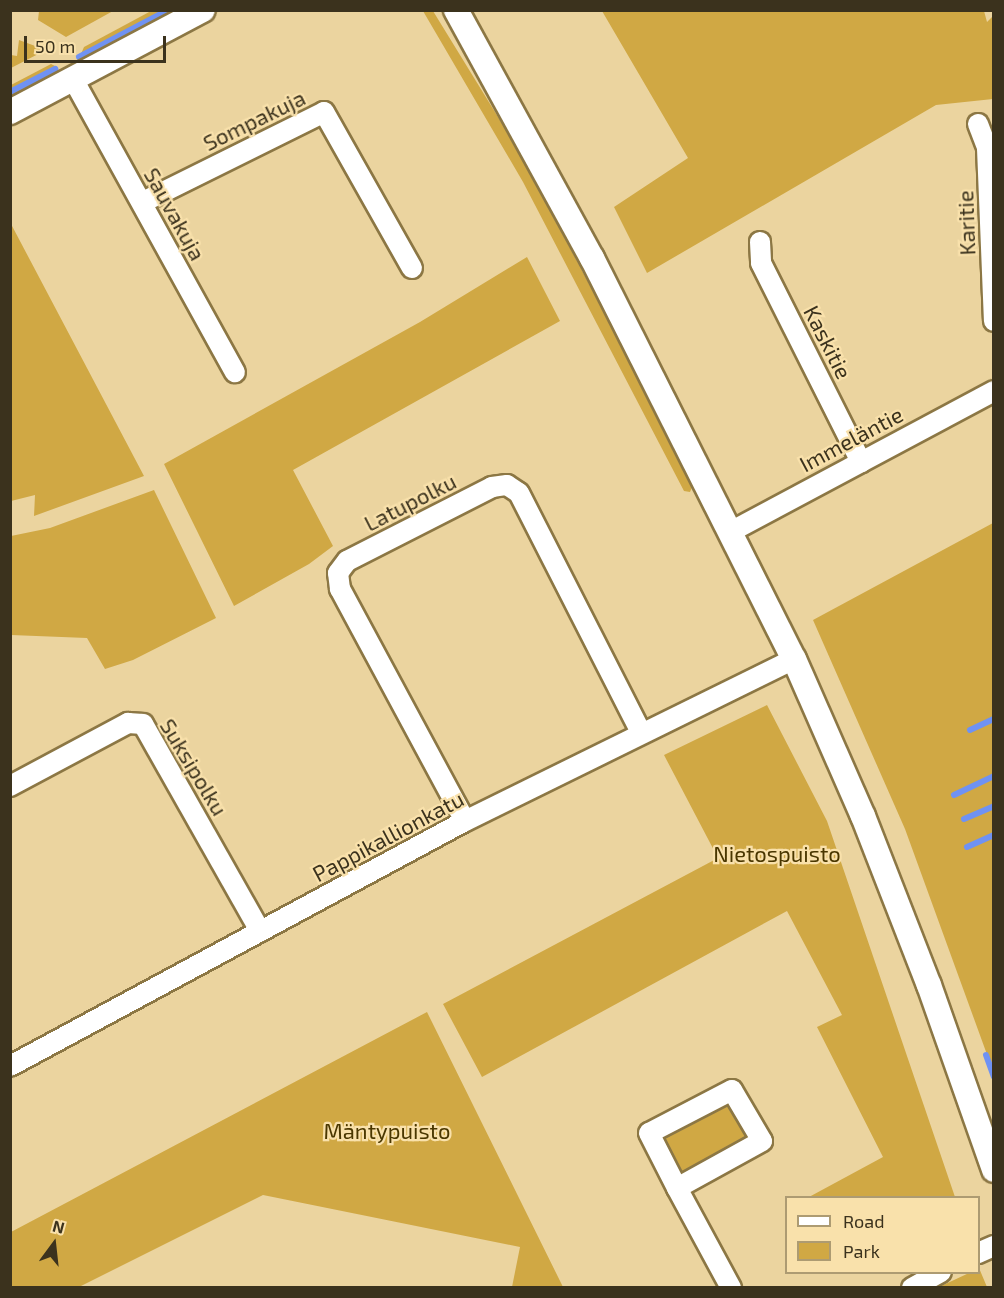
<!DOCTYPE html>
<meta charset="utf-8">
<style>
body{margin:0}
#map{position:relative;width:1004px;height:1298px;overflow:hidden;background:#ebd49f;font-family:"Exo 2",sans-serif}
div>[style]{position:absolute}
.green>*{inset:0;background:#d0a844;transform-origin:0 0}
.stream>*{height:6px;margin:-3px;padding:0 3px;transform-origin:3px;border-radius:3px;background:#6f92f3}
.roads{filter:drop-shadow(2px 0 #8c7744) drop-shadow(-2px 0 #8c7744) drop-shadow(0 2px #8c7744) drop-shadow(0 -2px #8c7744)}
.minor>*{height:20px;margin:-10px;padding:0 10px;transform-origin:10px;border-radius:10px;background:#fff}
.tertiary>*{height:24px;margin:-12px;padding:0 12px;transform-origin:12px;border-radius:12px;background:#fff}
span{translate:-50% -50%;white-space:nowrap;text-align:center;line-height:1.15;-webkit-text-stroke:4.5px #f9e1ab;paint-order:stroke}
.street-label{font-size:22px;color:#3b321d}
.park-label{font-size:22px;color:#4a3700}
.frame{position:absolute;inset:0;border:12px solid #3b321d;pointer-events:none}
.legend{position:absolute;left:785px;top:1196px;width:195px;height:78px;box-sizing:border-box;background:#f9e1ab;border:2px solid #ad9b72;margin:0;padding:8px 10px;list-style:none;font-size:18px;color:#3b321d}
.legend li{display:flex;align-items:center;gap:12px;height:30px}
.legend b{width:30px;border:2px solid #ad9b72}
.north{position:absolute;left:24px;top:1214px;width:60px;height:60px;-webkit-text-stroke:4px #f9e1ab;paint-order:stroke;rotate:15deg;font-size:16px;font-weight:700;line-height:24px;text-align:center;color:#3b321d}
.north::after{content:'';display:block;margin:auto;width:21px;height:27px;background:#3b321d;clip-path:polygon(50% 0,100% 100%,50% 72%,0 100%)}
.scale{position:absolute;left:24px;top:36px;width:142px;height:27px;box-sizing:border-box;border:3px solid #3b321d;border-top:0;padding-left:8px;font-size:18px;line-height:21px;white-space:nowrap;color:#3b321d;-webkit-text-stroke:4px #f9e1ab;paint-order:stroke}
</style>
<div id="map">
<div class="green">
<div style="clip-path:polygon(39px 11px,39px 10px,113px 11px,66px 37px,38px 20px)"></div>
<div style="clip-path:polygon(151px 11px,176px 11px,89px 57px,81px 54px,84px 47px)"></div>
<div style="clip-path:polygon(423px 11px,433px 11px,517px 148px,662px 421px,693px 485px,690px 492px,684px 491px,523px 182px)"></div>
<div style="clip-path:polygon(602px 11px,984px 11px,987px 22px,993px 16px,993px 99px,936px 105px,647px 273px,614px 207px,688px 158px)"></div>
<div style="clip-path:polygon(19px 40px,46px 50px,11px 68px,11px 55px,17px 56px)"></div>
<div style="clip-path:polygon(51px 64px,57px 67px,54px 75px,11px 96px,11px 85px)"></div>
<div style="clip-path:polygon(11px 224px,144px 476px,34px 516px,35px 495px,11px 501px)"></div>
<div style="clip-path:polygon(527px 257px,560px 321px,293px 470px,333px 546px,309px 564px,234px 606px,164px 464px,420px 322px)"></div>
<div style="clip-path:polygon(154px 490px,216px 618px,133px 660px,105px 669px,87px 638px,11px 635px,11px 536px,50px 528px)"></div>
<div style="clip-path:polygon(993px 523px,993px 1071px,905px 829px,813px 620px)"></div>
<div style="clip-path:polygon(767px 705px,827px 821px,955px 1197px,809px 1197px,883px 1157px,817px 1027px,842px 1015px,787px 911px,482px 1077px,443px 1004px,718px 858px,664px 755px)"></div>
<div style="clip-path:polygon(427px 1012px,563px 1287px,512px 1287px,520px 1247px,263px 1195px,79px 1287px,11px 1287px,11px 1232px)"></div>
<div style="left:729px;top:1100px;width:42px;height:75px;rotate:62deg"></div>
<div style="clip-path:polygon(979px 1268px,987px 1287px,939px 1287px,969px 1273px,978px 1272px)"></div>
</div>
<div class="stream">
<div style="left:79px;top:57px;width:101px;rotate:-27.8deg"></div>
<div style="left:10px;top:92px;width:51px;rotate:-27.1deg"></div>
<div style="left:970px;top:730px;width:26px;rotate:-25deg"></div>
<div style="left:954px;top:795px;width:44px;rotate:-25.4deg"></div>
<div style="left:964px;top:819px;width:33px;rotate:-23deg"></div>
<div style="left:967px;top:847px;width:30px;rotate:-24deg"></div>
<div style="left:986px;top:1055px;width:23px;rotate:70deg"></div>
</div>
<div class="roads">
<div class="minor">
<div style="left:73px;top:79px;width:335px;rotate:61.1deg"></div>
<div style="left:978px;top:124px;width:26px;rotate:69deg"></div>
<div style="left:987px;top:148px;width:173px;rotate:87.7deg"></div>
<div style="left:143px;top:202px;width:202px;rotate:-26.4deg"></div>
<div style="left:324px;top:112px;width:179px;rotate:60.6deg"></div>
<div style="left:760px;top:242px;width:21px;rotate:87deg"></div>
<div style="left:761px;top:263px;width:223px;rotate:63.3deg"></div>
<div style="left:732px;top:531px;width:297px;rotate:-28.1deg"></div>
<div style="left:10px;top:786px;width:134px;rotate:-28.1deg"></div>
<div style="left:128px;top:723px;width:15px;rotate:4deg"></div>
<div style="left:143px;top:724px;width:238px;rotate:60.5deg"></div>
<div style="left:465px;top:821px;width:264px;rotate:-118.3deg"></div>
<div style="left:340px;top:589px;width:16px;rotate:-97deg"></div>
<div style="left:338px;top:573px;width:15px;rotate:-53deg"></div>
<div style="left:347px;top:561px;width:163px;rotate:-27deg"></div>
<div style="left:492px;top:487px;width:15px;rotate:-8deg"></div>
<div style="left:507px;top:485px;width:14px;rotate:34deg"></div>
<div style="left:519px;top:493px;width:268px;rotate:63deg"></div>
<div style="left:10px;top:1066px;width:517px;rotate:-28.3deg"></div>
<div style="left:465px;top:821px;width:367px;rotate:-26.2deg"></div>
<div style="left:677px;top:1188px;width:97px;rotate:-28.9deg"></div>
<div style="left:762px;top:1141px;width:59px;rotate:-120.5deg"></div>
<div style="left:732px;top:1090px;width:93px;rotate:152.6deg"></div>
<div style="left:649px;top:1133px;width:62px;rotate:63deg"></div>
<div style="left:677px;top:1188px;width:114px;rotate:61.6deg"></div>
<div style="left:978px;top:1253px;width:17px;rotate:-24deg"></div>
<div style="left:912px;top:1288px;width:33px;rotate:-29deg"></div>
</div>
<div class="tertiary">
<div style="left:456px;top:10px;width:283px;rotate:61.3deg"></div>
<div style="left:592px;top:258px;width:449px;rotate:63.3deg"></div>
<div style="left:794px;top:659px;width:171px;rotate:66.3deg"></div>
<div style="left:863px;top:816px;width:181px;rotate:68.7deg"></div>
<div style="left:929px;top:985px;width:196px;rotate:70.6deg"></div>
<div style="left:10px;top:112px;width:218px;rotate:-27.9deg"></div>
</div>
</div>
<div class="street-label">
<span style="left:254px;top:120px;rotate:-26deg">Sompakuja</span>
<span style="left:175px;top:214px;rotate:61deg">Sauvakuja</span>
<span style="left:966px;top:223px;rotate:-92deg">Karitie</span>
<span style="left:828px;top:342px;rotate:63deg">Kaskitie</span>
<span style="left:851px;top:439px;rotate:-28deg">Immeläntie</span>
<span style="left:410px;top:502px;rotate:-27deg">Latupolku</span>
<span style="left:194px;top:767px;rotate:59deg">Suksipolku</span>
<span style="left:388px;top:836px;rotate:-28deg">Pappikallionkatu</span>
</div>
<div class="park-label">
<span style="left:777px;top:854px">Nietospuisto</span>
<span style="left:387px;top:1131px">Mäntypuisto</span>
</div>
<div class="frame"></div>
<ul class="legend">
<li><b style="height:8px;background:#fff"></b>Road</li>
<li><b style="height:16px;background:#d0a844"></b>Park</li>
</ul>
<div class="north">N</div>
<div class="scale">50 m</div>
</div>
